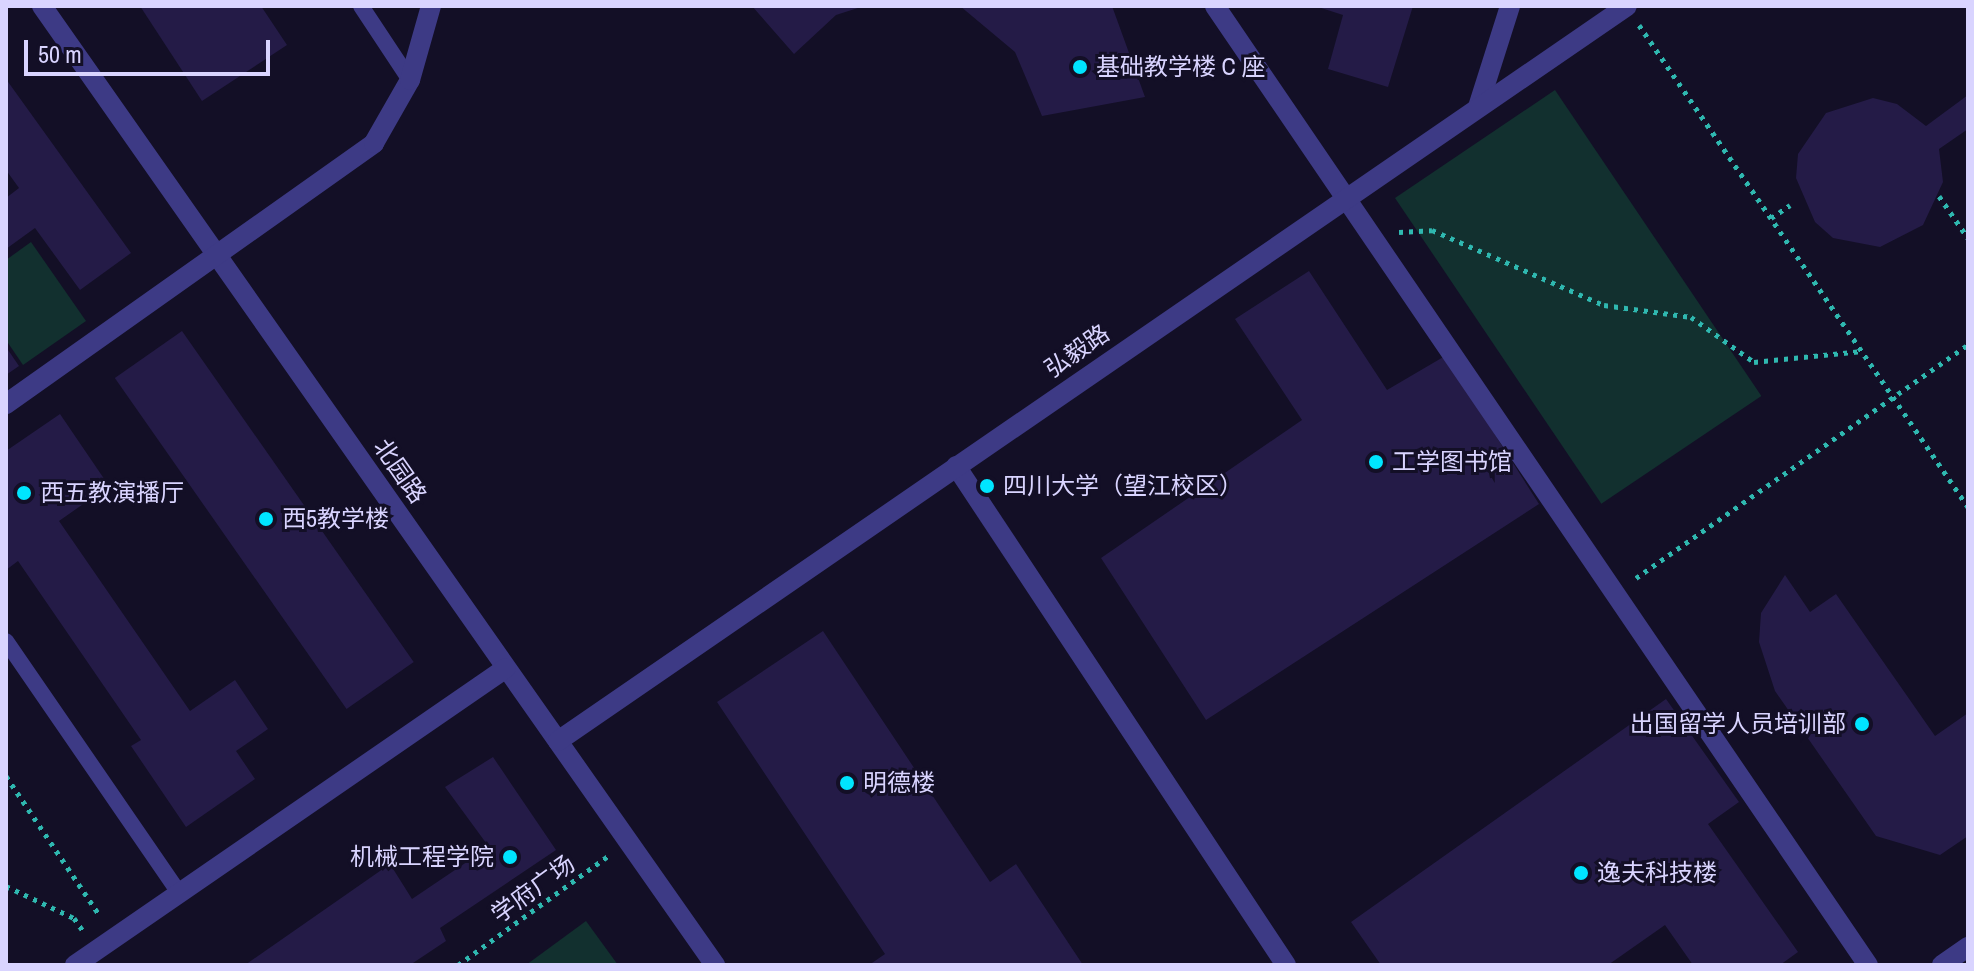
<!DOCTYPE html>
<meta charset="utf-8">
<style>
body{margin:0}
#map{position:relative;width:1974px;height:971px;overflow:hidden;background:#130f26;font-family:"Archivo Narrow","Noto Sans SC",sans-serif}
div>[style]{position:absolute}
.green>*{inset:0;background:#12302f;transform-origin:0 0}
.building>*{inset:0;background:#241b47;transform-origin:0 0}
.path>*{height:5px;margin-top:-2.5px;transform-origin:0;background:repeating-linear-gradient(90deg,#2fb8b0 0 4px,transparent 0 10px)}
.service>*{height:16px;margin:-8px;padding:0 8px;transform-origin:8px;border-radius:8px;background:#3d3a85}
.minor>*{height:20px;margin:-10px;padding:0 10px;transform-origin:10px;border-radius:10px;background:#3d3a85}
.dots>*{width:22px;height:22px;translate:-50% -50%;box-sizing:border-box;border:4px solid #130f26;border-radius:50%}
span{translate:-50% -50%;white-space:nowrap;text-align:center;line-height:1.15;-webkit-text-stroke:6px #130f26;paint-order:stroke}
.poi-label{font-size:24px;color:#d9d4ff}
.left{translate:0 -50%;text-align:left}
.right{translate:-100% -50%;text-align:right}
.street-label{font-size:24px;color:#d9d4ff}
.frame{position:absolute;inset:0;border:8px solid #d9d4ff;pointer-events:none}
.scale{position:absolute;left:24px;top:40px;width:246px;height:36px;box-sizing:border-box;border:4px solid #d9d4ff;border-top:0;padding-left:10px;font-size:24px;line-height:28px;white-space:nowrap;color:#d9d4ff;-webkit-text-stroke:6px #130f26;paint-order:stroke}
</style>
<div id="map">
<div class="green">
<div style="left:1555px;top:90px;width:369px;height:193px;rotate:56deg"></div>
<div style="clip-path:polygon(31px 242px,86px 321px,23px 365px,6px 340px,6px 260px)"></div>
<div style="clip-path:polygon(586px 921px,618px 965px,526px 965px)"></div>
</div>
<div class="building">
<div style="clip-path:polygon(140px 6px,261px 6px,287px 45px,202px 101px)"></div>
<div style="clip-path:polygon(752px 6px,861px 6px,861px 7px,836px 15px,794px 54px)"></div>
<div style="clip-path:polygon(960px 6px,1112px 6px,1145px 97px,1042px 116px,1015px 52px)"></div>
<div style="clip-path:polygon(1315px 6px,1413px 6px,1388px 87px,1328px 69px,1343px 15px)"></div>
<div style="clip-path:polygon(6px 79px,131px 253px,80px 290px,35px 228px,6px 249px,6px 198px,19px 188px,6px 170px)"></div>
<div style="clip-path:polygon(1968px 95px,1968px 129px,1939px 149px,1943px 182px,1923px 225px,1880px 247px,1833px 238px,1815px 222px,1796px 178px,1798px 154px,1826px 113px,1873px 98px,1897px 104px,1926px 126px)"></div>
<div style="clip-path:polygon(1309px 271px,1387px 390px,1445px 356px,1539px 504px,1206px 720px,1101px 558px,1302px 420px,1235px 319px)"></div>
<div style="left:182px;top:331px;width:404px;height:82px;rotate:55deg"></div>
<div style="clip-path:polygon(6px 347px,19px 366px,6px 375px)"></div>
<div style="clip-path:polygon(60px 414px,109px 486px,59px 521px,190px 711px,235px 680px,268px 729px,236px 751px,255px 779px,186px 827px,131px 746px,141px 740px,18px 561px,6px 570px,6px 451px)"></div>
<div style="clip-path:polygon(1785px 575px,1810px 612px,1836px 594px,1935px 736px,1968px 713px,1968px 836px,1940px 855px,1876px 836px,1775px 691px,1759px 642px,1761px 613px)"></div>
<div style="clip-path:polygon(823px 631px,990px 882px,1016px 864px,1083px 965px,869px 965px,885px 954px,717px 702px)"></div>
<div style="clip-path:polygon(1666px 699px,1739px 802px,1708px 824px,1798px 952px,1780px 965px,1693px 965px,1665px 925px,1608px 965px,1381px 965px,1351px 922px)"></div>
<div style="clip-path:polygon(493px 757px,556px 850px,440px 928px,446px 941px,410px 965px,245px 965px,390px 864px,412px 899px,489px 847px,445px 787px)"></div>
</div>
<div class="path">
<div style="left:1639px;top:25px;width:584px;rotate:55.68deg"></div>
<div style="left:1939px;top:196px;width:51px;rotate:55.4deg"></div>
<div style="left:1771px;top:218px;width:23px;rotate:-34deg"></div>
<div style="left:1399px;top:232px;width:33px;rotate:-3deg"></div>
<div style="left:1432px;top:230px;width:188px;rotate:23.6deg"></div>
<div style="left:1604px;top:305px;width:88px;rotate:7.9deg"></div>
<div style="left:1691px;top:317px;width:77px;rotate:35.5deg"></div>
<div style="left:1754px;top:362px;width:109px;rotate:-5.8deg"></div>
<div style="left:1636px;top:578px;width:406px;rotate:-35.1deg"></div>
<div style="left:6px;top:776px;width:169px;rotate:56.1deg"></div>
<div style="left:6px;top:886px;width:75px;rotate:25.2deg"></div>
<div style="left:74px;top:918px;width:16px;rotate:55deg"></div>
<div style="left:458px;top:965px;width:185px;rotate:-36deg"></div>
</div>
<div class="service">
<div style="left:361px;top:6px;width:89px;rotate:56.5deg"></div>
<div style="left:6px;top:641px;width:303px;rotate:55.5deg"></div>
</div>
<div class="minor">
<div style="left:42px;top:6px;width:1172px;rotate:54.94deg"></div>
<div style="left:1215px;top:6px;width:1160px;rotate:55.75deg"></div>
<div style="left:1478px;top:107px;width:106px;rotate:-72.4deg"></div>
<div style="left:6px;top:404px;width:451px;rotate:-35.3deg"></div>
<div style="left:374px;top:143px;width:73px;rotate:-60.3deg"></div>
<div style="left:410px;top:80px;width:77px;rotate:-74.2deg"></div>
<div style="left:956px;top:466px;width:598px;rotate:56.52deg"></div>
<div style="left:558px;top:741px;width:1297px;rotate:-34.51deg"></div>
<div style="left:75px;top:965px;width:523px;rotate:-34.57deg"></div>
<div style="left:1942px;top:965px;width:32px;rotate:-35deg"></div>
</div>
<div class="dots">
<div style="left:1080px;top:67px;background:#00e5ff"></div>
<div style="left:1376px;top:462px;background:#00e5ff"></div>
<div style="left:987px;top:486px;background:#00e5ff"></div>
<div style="left:24px;top:493px;background:#00e5ff"></div>
<div style="left:266px;top:519px;background:#00e5ff"></div>
<div style="left:1862px;top:724px;background:#00e5ff"></div>
<div style="left:847px;top:783px;background:#00e5ff"></div>
<div style="left:510px;top:857px;background:#00e5ff"></div>
<div style="left:1581px;top:873px;background:#00e5ff"></div>
</div>
<div class="poi-label">
<span class="left" style="left:1096px;top:67px">基础教学楼 C 座</span>
<span class="left" style="left:1392px;top:462px">工学图书馆</span>
<span class="left" style="left:1003px;top:486px">四川大学（望江校区）</span>
<span class="left" style="left:40px;top:493px">西五教演播厅</span>
<span class="left" style="left:282px;top:519px">西5教学楼</span>
<span class="right" style="left:1846px;top:724px">出国留学人员培训部</span>
<span class="left" style="left:863px;top:783px">明德楼</span>
<span class="right" style="left:494px;top:857px">机械工程学院</span>
<span class="left" style="left:1597px;top:873px">逸夫科技楼</span>
</div>
<div class="street-label">
<span style="left:1077px;top:351px;rotate:-35deg">弘毅路</span>
<span style="left:400px;top:471px;rotate:55deg">北园路</span>
<span style="left:533px;top:889px;rotate:-36deg">学府广场</span>
</div>
<div class="frame"></div>
<div class="scale">50 m</div>
</div>
